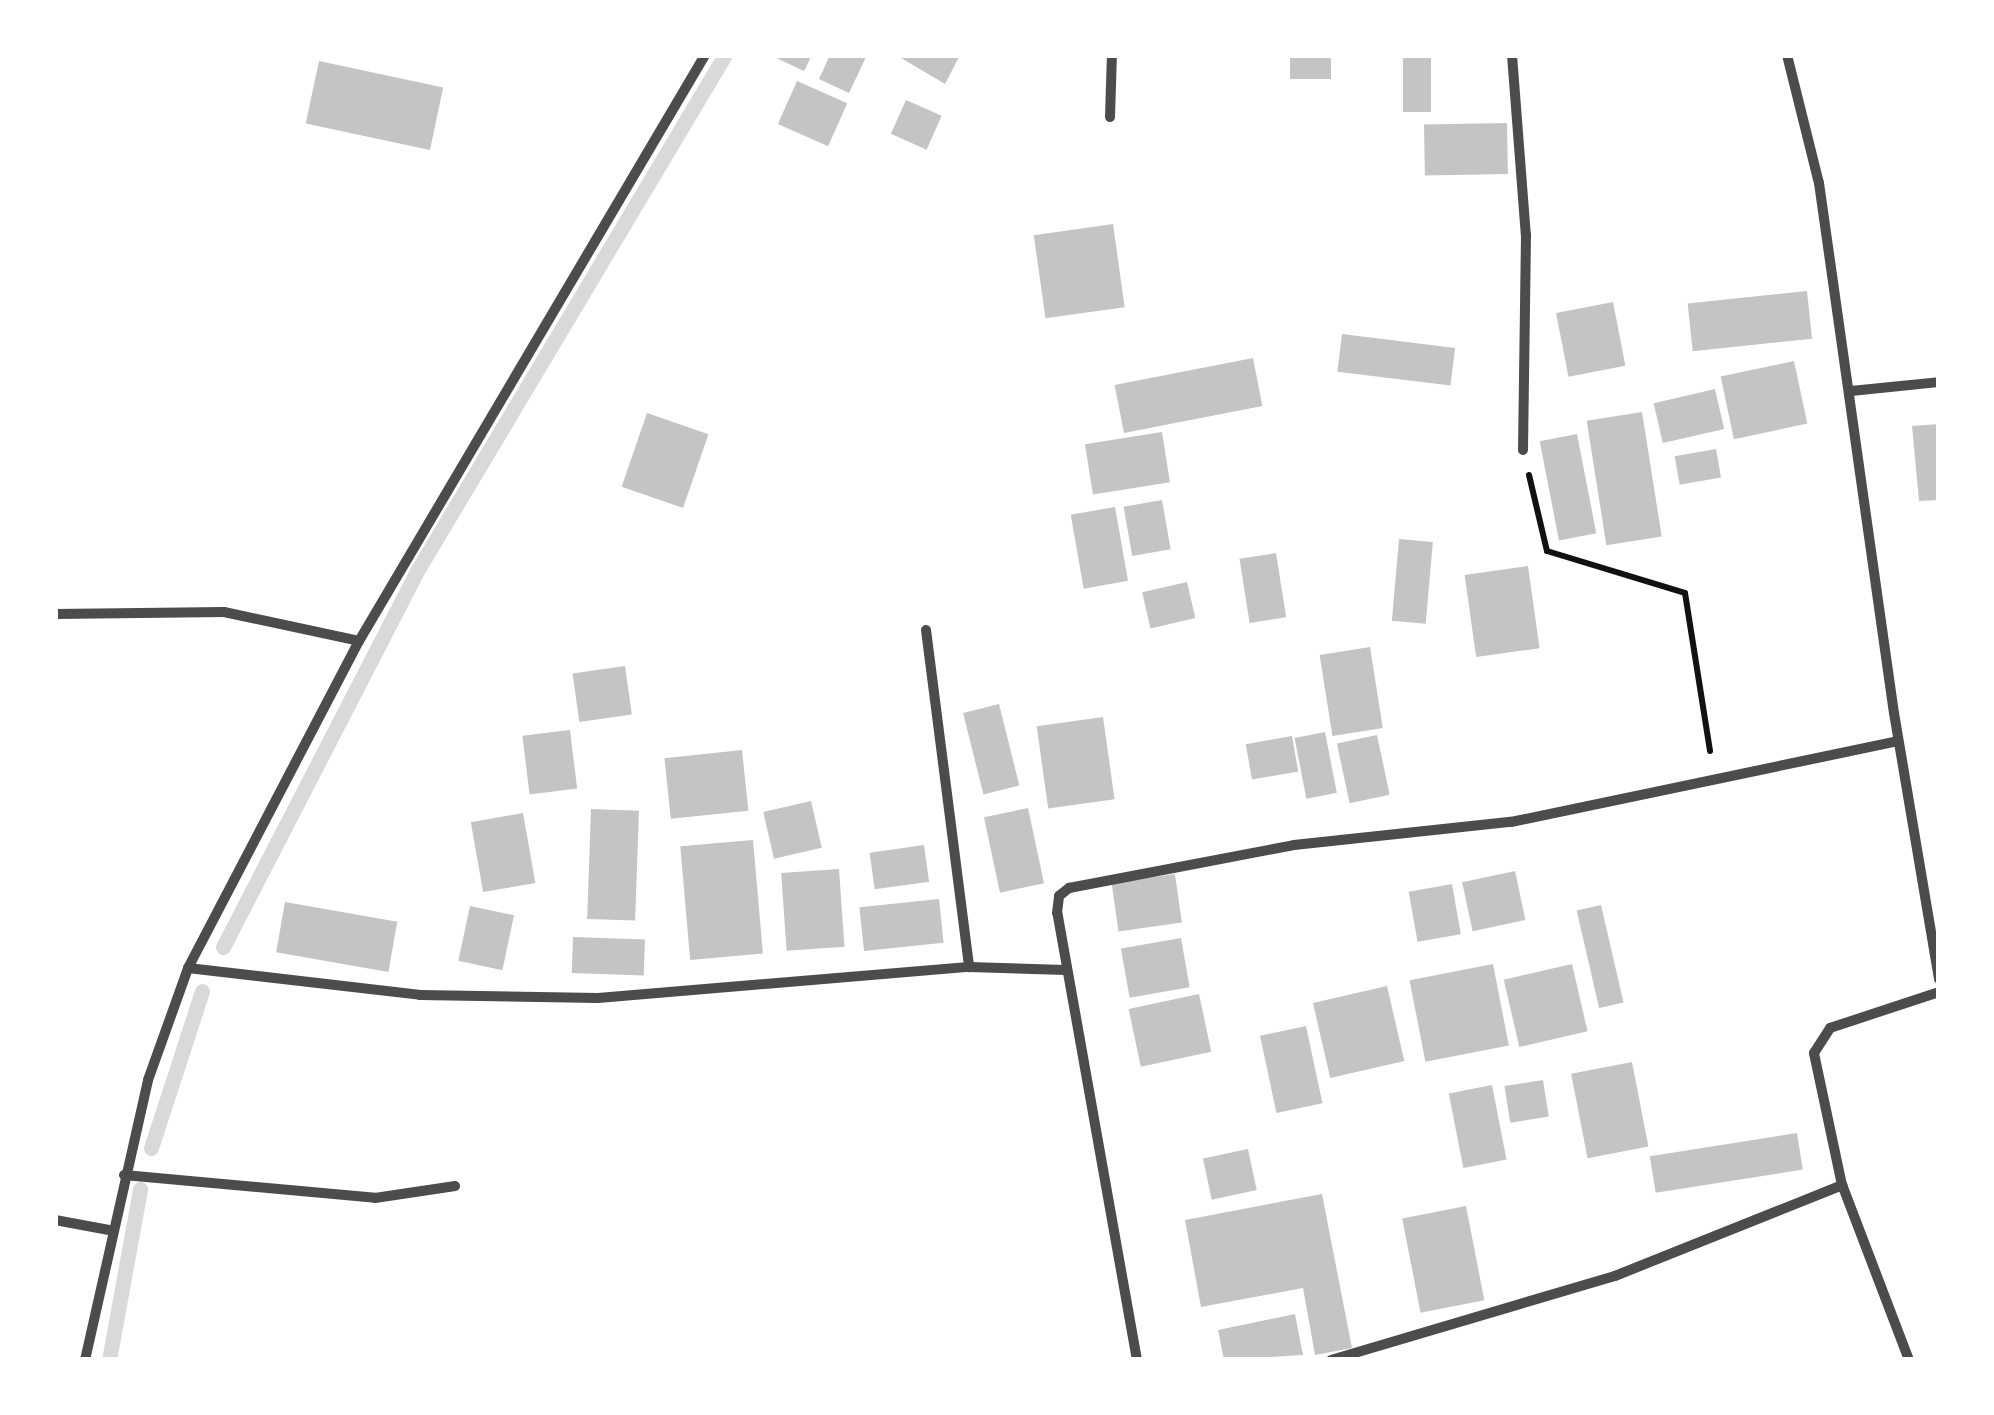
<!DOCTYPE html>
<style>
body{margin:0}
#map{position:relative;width:1994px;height:1415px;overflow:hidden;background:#fff;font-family:Lora,serif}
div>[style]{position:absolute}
.stream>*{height:15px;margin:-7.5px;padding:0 7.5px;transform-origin:7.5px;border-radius:7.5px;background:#d9d9d9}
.building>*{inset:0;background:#c4c4c4;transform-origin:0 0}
.path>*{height:6px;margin:-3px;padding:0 3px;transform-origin:3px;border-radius:3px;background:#111}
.minor>*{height:10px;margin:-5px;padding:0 5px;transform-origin:5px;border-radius:5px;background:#4c4c4c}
span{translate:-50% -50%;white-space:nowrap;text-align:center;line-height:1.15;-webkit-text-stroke:8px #fff;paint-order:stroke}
.frame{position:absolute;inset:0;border:58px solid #fff;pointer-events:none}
</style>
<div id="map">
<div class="stream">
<div style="left:223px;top:947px;width:423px;rotate:-62.7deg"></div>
<div style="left:417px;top:571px;width:601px;rotate:-59.17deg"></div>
<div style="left:151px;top:1148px;width:165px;rotate:-72deg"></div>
<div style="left:109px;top:1360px;width:174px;rotate:-79.7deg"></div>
</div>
<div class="building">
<div style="clip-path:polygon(770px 55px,812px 55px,804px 71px)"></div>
<div style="clip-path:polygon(830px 55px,867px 55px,849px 93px,819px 79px)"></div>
<div style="clip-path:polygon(896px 55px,960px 55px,945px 84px)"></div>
<div style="left:1290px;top:55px;width:41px;height:24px"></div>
<div style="left:1403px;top:55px;width:28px;height:57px"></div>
<div style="left:319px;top:61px;width:127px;height:64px;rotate:12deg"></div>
<div style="left:797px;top:81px;width:55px;height:47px;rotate:24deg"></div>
<div style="left:906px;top:100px;width:39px;height:37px;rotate:24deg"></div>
<div style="left:1507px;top:123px;width:51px;height:83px;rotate:89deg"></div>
<div style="left:1113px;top:224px;width:84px;height:80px;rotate:82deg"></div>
<div style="left:1807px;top:291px;width:48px;height:120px;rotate:84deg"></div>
<div style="left:1613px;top:302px;width:65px;height:58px;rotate:79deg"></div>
<div style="left:1342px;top:334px;width:114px;height:38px;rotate:7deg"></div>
<div style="left:1253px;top:358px;width:49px;height:141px;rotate:79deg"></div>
<div style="left:1794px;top:361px;width:64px;height:75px;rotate:78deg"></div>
<div style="left:1715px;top:389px;width:41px;height:63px;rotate:77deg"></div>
<div style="left:1642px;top:412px;width:126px;height:56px;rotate:81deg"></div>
<div style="left:647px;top:413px;width:65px;height:78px;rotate:19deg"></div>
<div style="clip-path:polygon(1939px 424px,1939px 500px,1919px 501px,1912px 426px)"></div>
<div style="left:1162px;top:432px;width:51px;height:78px;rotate:81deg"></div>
<div style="left:1577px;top:434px;width:101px;height:38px;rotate:79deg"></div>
<div style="left:1716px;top:449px;width:29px;height:42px;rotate:80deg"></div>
<div style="left:1162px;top:500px;width:50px;height:39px;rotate:80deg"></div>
<div style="left:1115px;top:507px;width:75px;height:45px;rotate:80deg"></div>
<div style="left:1399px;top:539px;width:34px;height:82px;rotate:5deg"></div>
<div style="left:1276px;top:553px;width:65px;height:37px;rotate:81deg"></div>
<div style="left:1528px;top:566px;width:83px;height:64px;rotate:82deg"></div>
<div style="left:1187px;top:582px;width:37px;height:46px;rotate:77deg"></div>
<div style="left:1370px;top:647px;width:82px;height:51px;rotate:81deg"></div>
<div style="left:625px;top:666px;width:49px;height:53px;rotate:82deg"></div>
<div style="left:999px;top:704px;width:84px;height:37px;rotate:76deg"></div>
<div style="left:1103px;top:717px;width:83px;height:67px;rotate:82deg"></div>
<div style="left:570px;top:730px;width:59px;height:48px;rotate:83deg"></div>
<div style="left:1325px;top:732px;width:62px;height:31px;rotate:79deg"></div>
<div style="left:1377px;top:735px;width:61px;height:41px;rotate:78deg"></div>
<div style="left:1292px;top:736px;width:36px;height:47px;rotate:80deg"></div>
<div style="left:742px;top:750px;width:61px;height:78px;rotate:84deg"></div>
<div style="left:811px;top:801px;width:48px;height:49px;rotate:77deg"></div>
<div style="left:1028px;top:808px;width:77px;height:45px;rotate:78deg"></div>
<div style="left:591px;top:809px;width:48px;height:110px;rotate:2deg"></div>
<div style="left:523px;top:813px;width:71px;height:53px;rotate:80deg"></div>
<div style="left:753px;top:840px;width:114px;height:73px;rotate:85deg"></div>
<div style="left:924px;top:845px;width:37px;height:55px;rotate:82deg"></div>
<div style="left:839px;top:869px;width:78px;height:58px;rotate:86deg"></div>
<div style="left:1515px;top:871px;width:50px;height:54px;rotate:78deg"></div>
<div style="left:1175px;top:874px;width:49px;height:64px;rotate:82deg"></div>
<div style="left:1452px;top:884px;width:51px;height:44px;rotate:80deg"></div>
<div style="left:939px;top:899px;width:44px;height:80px;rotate:84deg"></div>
<div style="left:285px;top:902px;width:114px;height:51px;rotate:10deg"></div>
<div style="left:1601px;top:905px;width:100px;height:25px;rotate:77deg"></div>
<div style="left:470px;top:906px;width:45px;height:56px;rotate:12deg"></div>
<div style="left:573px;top:937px;width:72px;height:36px;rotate:2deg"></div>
<div style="left:1181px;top:938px;width:50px;height:61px;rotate:80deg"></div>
<div style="left:1493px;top:964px;width:83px;height:85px;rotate:79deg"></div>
<div style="left:1572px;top:964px;width:69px;height:70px;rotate:77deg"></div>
<div style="left:1387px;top:986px;width:77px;height:76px;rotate:77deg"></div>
<div style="left:1199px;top:994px;width:59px;height:72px;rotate:78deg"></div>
<div style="left:1306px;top:1026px;width:79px;height:47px;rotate:78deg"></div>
<div style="left:1632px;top:1062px;width:86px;height:62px;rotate:79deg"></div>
<div style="left:1543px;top:1080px;width:37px;height:39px;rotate:81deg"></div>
<div style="left:1492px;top:1085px;width:76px;height:44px;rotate:79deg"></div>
<div style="left:1797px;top:1133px;width:37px;height:149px;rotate:81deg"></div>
<div style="left:1248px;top:1149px;width:42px;height:46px;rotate:78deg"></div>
<div style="clip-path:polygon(1322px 1194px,1352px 1348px,1315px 1355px,1303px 1288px,1201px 1307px,1185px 1220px)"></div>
<div style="left:1466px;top:1206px;width:96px;height:65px;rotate:79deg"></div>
<div style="clip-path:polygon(1295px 1314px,1303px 1355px,1224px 1360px,1218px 1330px)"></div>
</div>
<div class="path">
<div style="left:1529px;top:475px;width:78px;rotate:76.7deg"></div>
<div style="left:1547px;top:551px;width:144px;rotate:16.9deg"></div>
<div style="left:1685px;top:593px;width:160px;rotate:81deg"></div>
</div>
<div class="minor">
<div style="left:1512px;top:55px;width:181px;rotate:85.6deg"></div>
<div style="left:1526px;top:235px;width:215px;rotate:90.8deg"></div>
<div style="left:1787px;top:55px;width:132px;rotate:76deg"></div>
<div style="left:1819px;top:183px;width:535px;rotate:81.95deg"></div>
<div style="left:1894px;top:713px;width:270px;rotate:80.4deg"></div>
<div style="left:1110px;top:117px;width:62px;rotate:-88.2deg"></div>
<div style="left:1851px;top:391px;width:88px;rotate:-5.8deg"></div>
<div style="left:55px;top:614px;width:169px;rotate:-0.7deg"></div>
<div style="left:224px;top:612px;width:138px;rotate:12.1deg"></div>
<div style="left:926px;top:630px;width:340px;rotate:82.7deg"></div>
<div style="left:188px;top:968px;width:234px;rotate:6.6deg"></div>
<div style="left:420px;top:995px;width:178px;rotate:1deg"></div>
<div style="left:598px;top:998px;width:372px;rotate:-4.8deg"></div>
<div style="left:969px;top:967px;width:97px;rotate:1.8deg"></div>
<div style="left:124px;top:1175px;width:252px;rotate:5.2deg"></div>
<div style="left:375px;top:1198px;width:81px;rotate:-8.5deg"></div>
<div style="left:55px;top:1220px;width:55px;rotate:10.5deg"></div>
<div style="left:85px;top:1360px;width:287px;rotate:-77.3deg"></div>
<div style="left:148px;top:1080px;width:119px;rotate:-70.3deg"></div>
<div style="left:188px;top:968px;width:369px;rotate:-62.4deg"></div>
<div style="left:359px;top:641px;width:681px;rotate:-59.44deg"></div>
<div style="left:1137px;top:1360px;width:454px;rotate:-100.1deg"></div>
<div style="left:1057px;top:913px;width:17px;rotate:-83deg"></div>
<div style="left:1059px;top:896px;width:13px;rotate:-39deg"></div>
<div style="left:1069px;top:888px;width:229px;rotate:-10.8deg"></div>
<div style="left:1294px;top:845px;width:218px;rotate:-6.1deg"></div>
<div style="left:1511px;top:822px;width:395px;rotate:-11.8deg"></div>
<div style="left:1331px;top:1360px;width:296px;rotate:-16.5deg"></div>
<div style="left:1615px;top:1276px;width:245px;rotate:-21.8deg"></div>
<div style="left:1909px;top:1360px;width:187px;rotate:-110.9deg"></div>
<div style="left:1842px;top:1185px;width:135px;rotate:-102deg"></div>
<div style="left:1814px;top:1053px;width:30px;rotate:-57deg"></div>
<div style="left:1830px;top:1028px;width:115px;rotate:-18.3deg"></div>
</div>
<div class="frame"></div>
</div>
